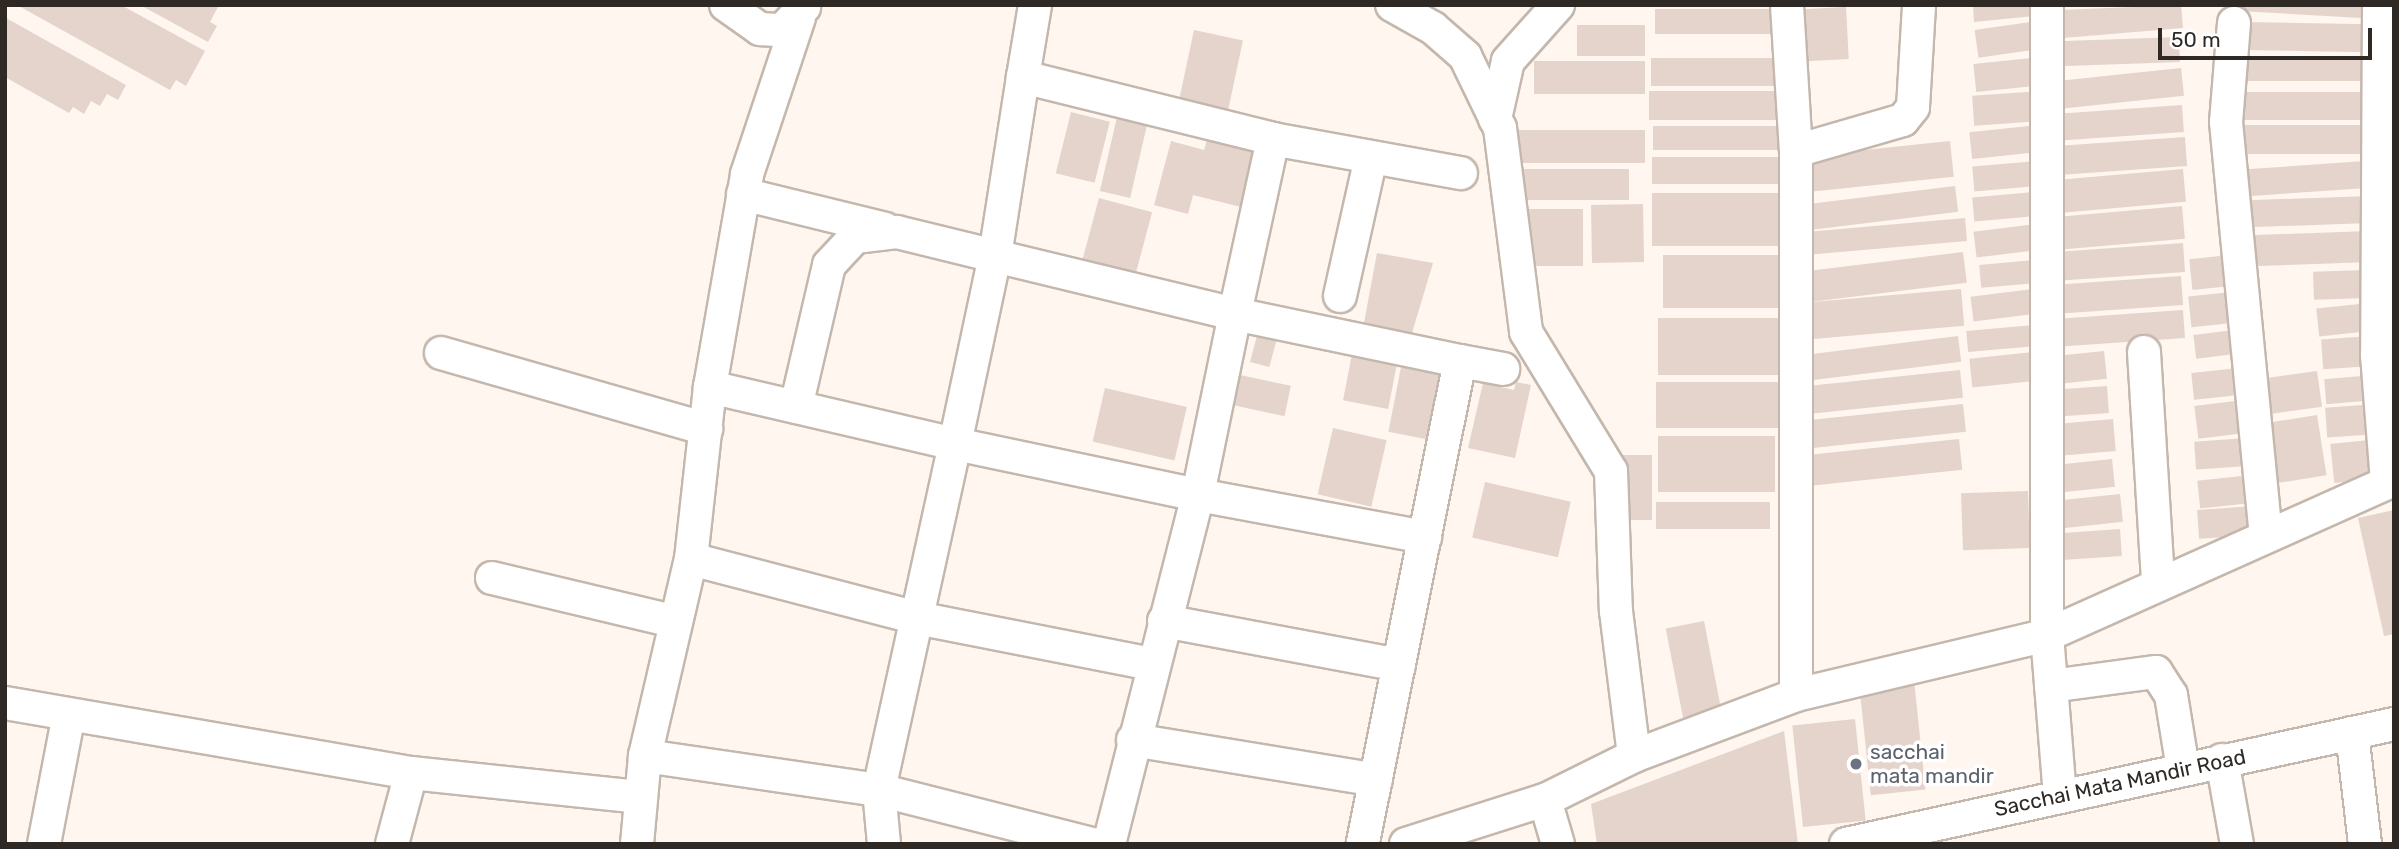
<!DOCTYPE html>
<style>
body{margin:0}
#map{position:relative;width:2399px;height:849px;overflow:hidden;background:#fef6ef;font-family:Rubik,sans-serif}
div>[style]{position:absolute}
.building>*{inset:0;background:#e4d4cc;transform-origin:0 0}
.roads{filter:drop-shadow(2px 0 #c4b7ac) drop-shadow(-2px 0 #c4b7ac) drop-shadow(0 2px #c4b7ac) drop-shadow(0 -2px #c4b7ac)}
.minor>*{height:32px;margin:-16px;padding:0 16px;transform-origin:16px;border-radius:16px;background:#fff}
.dots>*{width:19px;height:19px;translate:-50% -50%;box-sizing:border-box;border:4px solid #fff;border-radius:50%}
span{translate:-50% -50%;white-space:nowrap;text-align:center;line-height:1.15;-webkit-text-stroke:7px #fff;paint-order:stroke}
.worship-label{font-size:21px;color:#5b616d}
.left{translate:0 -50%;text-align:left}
.street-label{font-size:21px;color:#2e2925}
.frame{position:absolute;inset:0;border:7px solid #2e2925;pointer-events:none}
.scale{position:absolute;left:2158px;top:28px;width:214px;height:32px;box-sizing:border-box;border:4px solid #2e2925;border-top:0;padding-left:9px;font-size:21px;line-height:24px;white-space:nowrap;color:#2e2925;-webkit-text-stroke:5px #fff;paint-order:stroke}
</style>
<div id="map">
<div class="building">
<div style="clip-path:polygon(17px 5px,121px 5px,205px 51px,186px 86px,176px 80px,170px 90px)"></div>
<div style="clip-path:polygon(140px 5px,219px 5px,210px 22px,217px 26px,208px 42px)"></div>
<div style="clip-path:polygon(1973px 5px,2044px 5px,2045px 15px,1974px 22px)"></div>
<div style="clip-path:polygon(2181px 5px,2183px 28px,2063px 38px,2061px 10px)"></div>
<div style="clip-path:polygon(2240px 5px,2362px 5px,2362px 18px,2240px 11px)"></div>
<div style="left:1846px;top:7px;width:52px;height:43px;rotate:87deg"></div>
<div style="left:1655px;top:9px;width:125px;height:25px"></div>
<div style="clip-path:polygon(6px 18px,126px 85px,118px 100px,107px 94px,100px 106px,91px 101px,84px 114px,73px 107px,69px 113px,5px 77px)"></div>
<div style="left:2038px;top:21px;width:28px;height:64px;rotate:82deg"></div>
<div style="left:2244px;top:22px;width:126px;height:28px;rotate:1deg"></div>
<div style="left:1577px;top:25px;width:68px;height:31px"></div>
<div style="left:1194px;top:30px;width:50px;height:72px;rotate:12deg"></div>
<div style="left:2179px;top:37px;width:25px;height:121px;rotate:88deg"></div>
<div style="left:2041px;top:57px;width:28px;height:68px;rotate:84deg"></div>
<div style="left:1651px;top:58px;width:126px;height:28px"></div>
<div style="left:2239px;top:59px;width:130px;height:22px"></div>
<div style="left:1534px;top:61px;width:111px;height:33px"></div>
<div style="left:2181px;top:68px;width:28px;height:124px;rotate:84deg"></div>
<div style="left:1783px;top:91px;width:29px;height:134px;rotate:90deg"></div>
<div style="left:2040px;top:91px;width:30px;height:68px;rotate:86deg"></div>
<div style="left:2371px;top:92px;width:28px;height:133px;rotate:90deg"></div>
<div style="left:2182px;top:105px;width:27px;height:124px;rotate:86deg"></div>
<div style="left:1071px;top:112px;width:40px;height:63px;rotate:14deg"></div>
<div style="left:1117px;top:117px;width:31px;height:76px;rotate:13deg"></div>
<div style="left:2369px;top:125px;width:29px;height:129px;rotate:90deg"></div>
<div style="left:1781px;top:126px;width:24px;height:128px;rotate:90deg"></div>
<div style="left:2029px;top:126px;width:27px;height:60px;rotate:84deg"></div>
<div style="left:1518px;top:130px;width:127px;height:33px"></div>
<div style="clip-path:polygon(1208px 137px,1268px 153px,1253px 210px,1193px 195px,1188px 214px,1154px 205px,1171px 141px,1204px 150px)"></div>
<div style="left:2185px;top:137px;width:29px;height:125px;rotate:86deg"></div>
<div style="left:1950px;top:141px;width:36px;height:144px;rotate:84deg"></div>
<div style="left:1652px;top:157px;width:127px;height:27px"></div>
<div style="left:2036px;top:161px;width:25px;height:64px;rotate:85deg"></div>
<div style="left:2365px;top:161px;width:27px;height:127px;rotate:86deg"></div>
<div style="left:1629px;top:169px;width:31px;height:108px;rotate:90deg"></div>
<div style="left:2183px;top:169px;width:33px;height:124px;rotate:85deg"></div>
<div style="left:1955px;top:186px;width:26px;height:145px;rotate:83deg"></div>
<div style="left:2035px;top:192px;width:24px;height:63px;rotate:85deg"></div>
<div style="left:1652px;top:193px;width:128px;height:53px"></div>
<div style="left:2369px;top:196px;width:27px;height:129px;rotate:88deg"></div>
<div style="left:1099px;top:198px;width:55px;height:64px;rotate:15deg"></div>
<div style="left:1643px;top:204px;width:58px;height:52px;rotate:89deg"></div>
<div style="left:2182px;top:206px;width:33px;height:123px;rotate:85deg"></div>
<div style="left:1524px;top:209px;width:59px;height:57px"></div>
<div style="left:1965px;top:218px;width:23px;height:165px;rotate:85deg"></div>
<div style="left:2036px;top:224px;width:26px;height:63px;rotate:83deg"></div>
<div style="left:2370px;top:231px;width:31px;height:127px;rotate:88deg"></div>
<div style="left:2183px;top:243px;width:29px;height:131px;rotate:86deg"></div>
<div style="left:1963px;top:252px;width:31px;height:162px;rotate:83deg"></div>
<div style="clip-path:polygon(1377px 253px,1433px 263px,1412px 333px,1364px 323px)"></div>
<div style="left:1779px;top:255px;width:53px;height:116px;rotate:90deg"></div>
<div style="left:2230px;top:255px;width:31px;height:41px;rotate:84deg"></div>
<div style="left:2035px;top:260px;width:23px;height:56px;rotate:85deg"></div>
<div style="left:2366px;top:270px;width:28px;height:53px;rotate:88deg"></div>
<div style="left:2181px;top:276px;width:29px;height:125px;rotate:86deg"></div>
<div style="left:1961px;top:289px;width:37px;height:163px;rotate:85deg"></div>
<div style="left:2033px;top:289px;width:25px;height:63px;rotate:83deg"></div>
<div style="left:2231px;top:292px;width:31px;height:43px;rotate:84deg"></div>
<div style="left:2369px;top:303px;width:28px;height:53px;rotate:84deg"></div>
<div style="left:2183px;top:310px;width:28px;height:128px;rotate:86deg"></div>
<div style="left:1658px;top:318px;width:128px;height:57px"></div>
<div style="left:2035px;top:325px;width:21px;height:69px;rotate:85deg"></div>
<div style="left:2234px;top:330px;width:24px;height:41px;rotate:83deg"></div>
<div style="left:1258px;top:332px;width:20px;height:31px;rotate:15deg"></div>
<div style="left:1958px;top:336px;width:26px;height:155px;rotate:83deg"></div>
<div style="left:2370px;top:336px;width:30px;height:49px;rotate:86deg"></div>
<div style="left:2104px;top:351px;width:28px;height:49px;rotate:84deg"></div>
<div style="left:2033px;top:352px;width:29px;height:64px;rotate:84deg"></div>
<div style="left:1352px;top:354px;width:46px;height:47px;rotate:11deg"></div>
<div style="left:1401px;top:367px;width:52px;height:66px;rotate:11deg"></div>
<div style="left:2239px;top:368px;width:27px;height:48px;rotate:84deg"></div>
<div style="left:1960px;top:370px;width:28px;height:153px;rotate:84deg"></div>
<div style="left:2317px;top:371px;width:36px;height:63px;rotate:82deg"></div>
<div style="left:1240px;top:375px;width:52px;height:31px;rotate:12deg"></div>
<div style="left:2373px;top:375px;width:25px;height:49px;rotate:85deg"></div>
<div style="clip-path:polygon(1516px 382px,1531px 385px,1515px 458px,1468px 448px,1483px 383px,1514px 390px)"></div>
<div style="left:1656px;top:382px;width:122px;height:46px"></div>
<div style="left:2107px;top:386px;width:27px;height:54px;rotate:86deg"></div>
<div style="left:1105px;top:388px;width:84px;height:55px;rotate:13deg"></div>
<div style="left:2243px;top:400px;width:33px;height:49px;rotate:83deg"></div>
<div style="left:1963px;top:404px;width:28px;height:161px;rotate:84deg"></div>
<div style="left:2377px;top:404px;width:30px;height:52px;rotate:86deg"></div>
<div style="left:2317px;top:415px;width:61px;height:56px;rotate:81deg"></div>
<div style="left:2113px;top:419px;width:32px;height:59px;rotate:85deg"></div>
<div style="left:1333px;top:428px;width:55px;height:68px;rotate:13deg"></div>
<div style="left:1775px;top:436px;width:56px;height:117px;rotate:90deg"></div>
<div style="left:2246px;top:438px;width:28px;height:52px;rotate:86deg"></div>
<div style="left:1959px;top:439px;width:31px;height:157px;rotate:84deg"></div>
<div style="left:2379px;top:439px;width:39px;height:49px;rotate:84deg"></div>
<div style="left:1615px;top:455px;width:37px;height:65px"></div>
<div style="left:2112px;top:459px;width:28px;height:55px;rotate:84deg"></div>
<div style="left:2251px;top:475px;width:28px;height:54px;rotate:84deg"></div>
<div style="left:1485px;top:482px;width:88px;height:57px;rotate:13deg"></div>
<div style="left:2028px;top:491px;width:57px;height:67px;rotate:88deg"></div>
<div style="left:2120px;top:494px;width:28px;height:65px;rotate:84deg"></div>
<div style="left:1770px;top:502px;width:27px;height:114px;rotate:90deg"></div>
<div style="left:2253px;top:506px;width:29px;height:56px;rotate:86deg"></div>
<div style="clip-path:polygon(2394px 510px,2394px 634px,2384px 636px,2358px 518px)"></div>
<div style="left:2120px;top:529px;width:27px;height:60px;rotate:86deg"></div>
<div style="left:1704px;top:621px;width:97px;height:39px;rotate:79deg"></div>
<div style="left:1914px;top:680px;width:110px;height:55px;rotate:84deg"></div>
<div style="left:1855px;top:719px;width:102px;height:63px;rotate:84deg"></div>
<div style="clip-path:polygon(1784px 731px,1798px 844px,1597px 844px,1591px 804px)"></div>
</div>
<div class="roads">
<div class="minor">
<div style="left:726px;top:5px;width:42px;rotate:35.2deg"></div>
<div style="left:760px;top:29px;width:22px;rotate:3deg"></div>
<div style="left:782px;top:30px;width:32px;rotate:-46deg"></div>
<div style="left:1392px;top:5px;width:47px;rotate:29.3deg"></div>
<div style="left:1433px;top:28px;width:43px;rotate:41.2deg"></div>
<div style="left:1465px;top:56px;width:80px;rotate:64.1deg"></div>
<div style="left:1500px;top:128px;width:206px;rotate:82.7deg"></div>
<div style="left:1526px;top:332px;width:163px;rotate:58.6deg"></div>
<div style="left:1611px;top:471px;width:140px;rotate:88deg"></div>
<div style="left:1616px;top:611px;width:146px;rotate:82.9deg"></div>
<div style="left:1787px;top:5px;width:146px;rotate:86.5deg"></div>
<div style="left:1796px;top:151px;width:544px;rotate:90deg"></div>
<div style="left:2047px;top:5px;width:630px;rotate:90deg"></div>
<div style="left:2047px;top:635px;width:162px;rotate:85.4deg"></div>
<div style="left:2379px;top:5px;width:350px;rotate:90.3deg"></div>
<div style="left:2377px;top:355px;width:128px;rotate:85.5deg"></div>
<div style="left:2234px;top:23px;width:99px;rotate:94.6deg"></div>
<div style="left:2226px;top:122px;width:415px;rotate:84.5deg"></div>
<div style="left:1023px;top:77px;width:73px;rotate:-80.5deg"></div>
<div style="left:1495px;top:119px;width:59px;rotate:-77.4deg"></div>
<div style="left:1508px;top:61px;width:75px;rotate:-48.2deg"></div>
<div style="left:1273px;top:139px;width:191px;rotate:10.3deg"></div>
<div style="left:1796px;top:151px;width:111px;rotate:-16.2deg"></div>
<div style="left:1903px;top:120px;width:16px;rotate:-52deg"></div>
<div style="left:1913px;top:107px;width:102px;rotate:-86.6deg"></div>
<div style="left:743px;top:194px;width:146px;rotate:13.8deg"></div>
<div style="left:995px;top:256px;width:247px;rotate:13.6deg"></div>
<div style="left:1235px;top:314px;width:185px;rotate:101.6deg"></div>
<div style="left:1198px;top:495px;width:248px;rotate:-168.1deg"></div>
<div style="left:955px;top:444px;width:192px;rotate:-78deg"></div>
<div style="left:1340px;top:296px;width:142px;rotate:-77.4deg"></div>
<div style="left:2144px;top:352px;width:229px;rotate:86.5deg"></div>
<div style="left:441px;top:353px;width:276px;rotate:16deg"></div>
<div style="left:1460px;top:361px;width:44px;rotate:10.5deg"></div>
<div style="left:710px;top:387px;width:216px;rotate:-80.1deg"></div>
<div style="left:747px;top:174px;width:164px;rotate:-71.6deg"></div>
<div style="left:796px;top:407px;width:146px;rotate:-76.9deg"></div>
<div style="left:829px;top:265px;width:38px;rotate:-47deg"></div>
<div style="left:855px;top:237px;width:42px;rotate:-6.8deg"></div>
<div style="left:897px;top:232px;width:101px;rotate:13.8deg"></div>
<div style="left:995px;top:256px;width:181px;rotate:-81.1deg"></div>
<div style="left:1023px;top:77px;width:258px;rotate:13.9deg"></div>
<div style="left:1273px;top:139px;width:179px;rotate:102.3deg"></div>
<div style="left:1235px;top:314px;width:230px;rotate:11.8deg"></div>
<div style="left:1460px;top:361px;width:493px;rotate:101.4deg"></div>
<div style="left:691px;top:559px;width:234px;rotate:14.6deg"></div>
<div style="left:917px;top:618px;width:239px;rotate:11.1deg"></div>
<div style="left:492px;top:578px;width:189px;rotate:13.4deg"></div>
<div style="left:1164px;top:621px;width:239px;rotate:10.6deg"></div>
<div style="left:2051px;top:686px;width:106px;rotate:-7.6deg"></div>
<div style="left:2156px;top:672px;width:27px;rotate:57deg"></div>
<div style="left:2171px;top:695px;width:75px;rotate:80.8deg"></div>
<div style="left:5px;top:703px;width:412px;rotate:9.8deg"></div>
<div style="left:411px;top:773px;width:231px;rotate:6deg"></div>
<div style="left:2352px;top:733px;width:112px;rotate:83.3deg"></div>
<div style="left:1133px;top:740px;width:246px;rotate:9.3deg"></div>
<div style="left:645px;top:756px;width:202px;rotate:-76.9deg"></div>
<div style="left:691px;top:559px;width:173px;rotate:-83.7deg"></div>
<div style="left:710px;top:387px;width:252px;rotate:13.1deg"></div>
<div style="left:955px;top:444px;width:354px;rotate:102.4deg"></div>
<div style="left:879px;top:790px;width:54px;rotate:84.7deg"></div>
<div style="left:2222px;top:760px;width:85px;rotate:79.9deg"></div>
<div style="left:44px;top:844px;width:132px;rotate:-79.1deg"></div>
<div style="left:392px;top:844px;width:73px;rotate:-75deg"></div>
<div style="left:637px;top:844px;width:88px;rotate:-84.8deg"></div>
<div style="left:645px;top:756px;width:236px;rotate:8.3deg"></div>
<div style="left:879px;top:790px;width:220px;rotate:14.2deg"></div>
<div style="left:1109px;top:844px;width:360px;rotate:-75.7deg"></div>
<div style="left:1198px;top:495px;width:231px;rotate:10.5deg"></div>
<div style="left:1406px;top:844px;width:146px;rotate:-17.6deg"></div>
<div style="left:1558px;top:844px;width:46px;rotate:-106.5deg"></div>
<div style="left:1545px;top:800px;width:99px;rotate:-26.3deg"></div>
<div style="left:1634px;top:756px;width:173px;rotate:-20.6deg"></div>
<div style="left:1796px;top:695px;width:258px;rotate:-13.4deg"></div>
<div style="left:2047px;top:635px;width:380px;rotate:-24.1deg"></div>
<div style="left:1846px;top:844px;width:561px;rotate:-12.35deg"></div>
</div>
</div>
<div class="dots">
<div style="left:1856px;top:764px;background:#6b7280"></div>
</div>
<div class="worship-label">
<span class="left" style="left:1870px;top:764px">sacchai<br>mata mandir</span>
</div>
<div class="street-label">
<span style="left:2120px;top:783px;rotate:-12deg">Sacchai Mata Mandir Road</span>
</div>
<div class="frame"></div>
<div class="scale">50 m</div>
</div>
